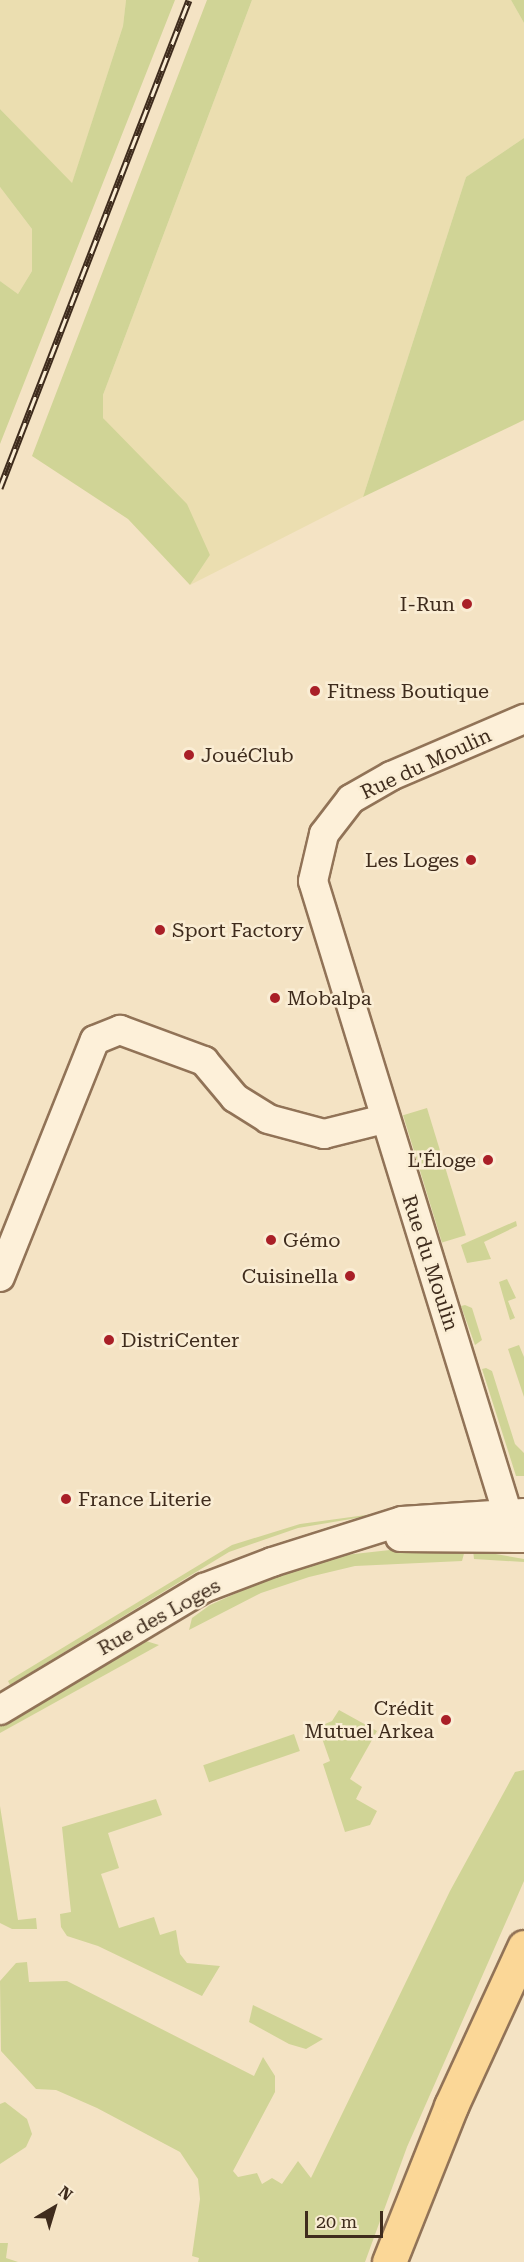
<!DOCTYPE html>
<meta charset="utf-8">
<style>
body{margin:0}
#map{position:relative;width:524px;height:2262px;overflow:hidden;background:#f4e3c4;font-family:"Roboto Serif",serif}
div>[style]{position:absolute}
.farmland>*{inset:0;background:#ebdeb0}
.green>*{inset:0;background:#d0d496;transform-origin:0 0}
.roads{filter:drop-shadow(2px 0 #917357) drop-shadow(-2px 0 #917357) drop-shadow(0 2px #917357) drop-shadow(0 -2px #917357)}
.minor>*{height:28px;margin:-14px;padding:0 14px;transform-origin:14px;border-radius:14px;background:#fdf0d9}
.major>*{height:33px;margin:-16.5px;padding:0 16.5px;transform-origin:16.5px;border-radius:16.5px;background:#fbd797}
.rail>*{height:7px;margin-top:-3.5px;transform-origin:0;background:repeating-linear-gradient(90deg,#faedd4 0 14px,#3f2c1d 0 28px);box-sizing:border-box;border-block:2px solid #3f2c1d}
.dots>*{width:16px;height:16px;translate:-50% -50%;box-sizing:border-box;border:3px solid #faedd4;border-radius:50%}
span{translate:-50% -50%;white-space:nowrap;text-align:center;line-height:1.15;-webkit-text-stroke:5px #faedd4;paint-order:stroke}
.poi-label{font-size:20px;color:#3f2c1d}
.right{translate:-100% -50%;text-align:right}
.left{translate:0 -50%;text-align:left}
.street-label{font-size:20px;color:#3f2c1d}
.north{position:absolute;left:24px;top:2178px;width:60px;height:60px;-webkit-text-stroke:4px #faedd4;paint-order:stroke;rotate:38deg;font-size:16px;font-weight:700;line-height:24px;text-align:center;color:#3f2c1d}
.north::after{content:'';display:block;margin:auto;width:21px;height:27px;background:#3f2c1d;clip-path:polygon(50% 0,100% 100%,50% 72%,0 100%)}
.scale{position:absolute;left:305px;top:2211px;width:78px;height:27px;box-sizing:border-box;border:3px solid #3f2c1d;border-top:0;padding-left:8px;font-size:18px;line-height:21px;white-space:nowrap;color:#3f2c1d;-webkit-text-stroke:4px #faedd4;paint-order:stroke}
</style>
<div id="map">
<div class="farmland">
<div style="clip-path:polygon(0 0,126px 0,123px 26px,72px 184px,0 109px)"></div>
<div style="clip-path:polygon(252px 0,511px 0,524px 23px,524px 138px,466px 177px,363px 497px,190px 585px,210px 555px,103px 418px,103px 395px)"></div>
<div style="clip-path:polygon(0 187px,32px 229px,32px 271px,18px 294px,0 281px)"></div>
</div>
<div class="green">
<div style="clip-path:polygon(126px 0,175px 0,0 444px,0 281px,18px 294px,32px 271px,32px 229px,0 187px,0 109px,72px 183px,123px 26px)"></div>
<div style="clip-path:polygon(207px 0,252px 0,103px 395px,103px 418px,187px 504px,210px 555px,190px 585px,128px 519px,32px 456px)"></div>
<div style="clip-path:polygon(511px 0,524px 0,524px 23px)"></div>
<div style="clip-path:polygon(524px 138px,524px 420px,363px 497px,466px 177px)"></div>
<div style="left:427px;top:1108px;width:133px;height:25px;rotate:73deg"></div>
<div style="clip-path:polygon(516px 1221px,517px 1226px,484px 1242px,491px 1259px,467px 1263px,461px 1245px)"></div>
<div style="clip-path:polygon(507px 1279px,516px 1298px,508px 1301px,515px 1318px,510px 1320px,499px 1282px)"></div>
<div style="clip-path:polygon(465px 1305px,472px 1308px,482px 1340px,475px 1345px,461px 1306px)"></div>
<div style="clip-path:polygon(519px 1345px,524px 1357px,524px 1397px,508px 1349px)"></div>
<div style="clip-path:polygon(486px 1368px,492px 1371px,515px 1444px,524px 1453px,524px 1476px,516px 1476px,482px 1369px)"></div>
<div style="clip-path:polygon(410px 1509px,298px 1528px,229px 1552px,10px 1685px,8px 1681px,232px 1545px,300px 1524px)"></div>
<div style="clip-path:polygon(390px 1550px,465px 1550px,462px 1561px,355px 1566px,309px 1577px,261px 1593px,189px 1630px,192px 1618px,210px 1605px,283px 1572px,345px 1555px)"></div>
<div style="clip-path:polygon(473px 1550px,524px 1559px,524px 1562px,474px 1559px)"></div>
<div style="clip-path:polygon(146px 1641px,159px 1645px,0 1733px,0 1726px)"></div>
<div style="clip-path:polygon(339px 1710px,377px 1731px,350px 1779px,362px 1787px,356px 1799px,377px 1811px,370px 1825px,345px 1832px,323px 1764px,330px 1761px,318px 1727px,332px 1721px)"></div>
<div style="left:294px;top:1734px;width:18px;height:96px;rotate:71deg"></div>
<div style="clip-path:polygon(524px 1770px,524px 1881px,407px 2147px,365px 2262px,198px 2262px,199px 2258px,192px 2256px,200px 2199px,198px 2179px,180px 2152px,97px 2108px,56px 2090px,36px 2089px,1px 2051px,0 1981px,16px 1963px,27px 1962px,29px 1982px,67px 1981px,254px 2076px,263px 2057px,275px 2076px,275px 2092px,233px 2171px,238px 2177px,257px 2173px,262px 2184px,272px 2178px,282px 2184px,298px 2161px,311px 2178px,450px 1891px,515px 1772px)"></div>
<div style="clip-path:polygon(156px 1799px,162px 1815px,108px 1833px,119px 1868px,101px 1874px,119px 1928px,154px 1917px,160px 1935px,176px 1930px,180px 1954px,187px 1963px,220px 1966px,202px 1996px,98px 1946px,67px 1936px,61px 1927px,60px 1914px,71px 1912px,62px 1827px)"></div>
<div style="clip-path:polygon(0 1806px,18px 1920px,36px 1918px,37px 1929px,12px 1929px,0 1923px)"></div>
<div style="clip-path:polygon(253px 2005px,323px 2039px,306px 2049px,289px 2044px,249px 2022px)"></div>
<div style="clip-path:polygon(5px 2102px,27px 2119px,32px 2134px,26px 2147px,0 2164px,0 2104px)"></div>
<div style="clip-path:polygon(0 2243px,8px 2243px,6px 2258px,18px 2262px,0 2262px)"></div>
</div>
<div class="roads">
<div class="minor">
<div style="left:0;top:1277px;width:255px;rotate:-68.2deg"></div>
<div style="left:95px;top:1040px;width:27px;rotate:-22deg"></div>
<div style="left:120px;top:1030px;width:90px;rotate:20.3deg"></div>
<div style="left:204px;top:1061px;width:48px;rotate:50deg"></div>
<div style="left:235px;top:1098px;width:39px;rotate:32deg"></div>
<div style="left:268px;top:1119px;width:58px;rotate:15deg"></div>
<div style="left:324px;top:1134px;width:62px;rotate:-14deg"></div>
<div style="left:400px;top:1537px;width:124px;rotate:0.5deg"></div>
<div style="left:515px;top:1538px;width:687px;rotate:-107.09deg"></div>
<div style="left:313px;top:881px;width:48px;rotate:-76.8deg"></div>
<div style="left:324px;top:834px;width:44px;rotate:-52.4deg"></div>
<div style="left:351px;top:799px;width:46px;rotate:-29.9deg"></div>
<div style="left:391px;top:776px;width:145px;rotate:-23.2deg"></div>
<div style="left:0;top:1710px;width:238px;rotate:-30.9deg"></div>
<div style="left:204px;top:1588px;width:73px;rotate:-20.9deg"></div>
<div style="left:272px;top:1562px;width:136px;rotate:-17.5deg"></div>
<div style="left:402px;top:1521px;width:122px;rotate:-3.8deg"></div>
</div>
<div class="major">
<div style="left:389px;top:2262px;width:168px;rotate:-68.3deg"></div>
<div style="left:451px;top:2106px;width:175px;rotate:-65.3deg"></div>
</div>
</div>
<div class="rail">
<div style="left:0;top:488px;width:523px;rotate:-68.83deg"></div>
</div>
<div class="dots">
<div style="left:467px;top:604px;background:#a91f27"></div>
<div style="left:315px;top:691px;background:#a91f27"></div>
<div style="left:189px;top:755px;background:#a91f27"></div>
<div style="left:471px;top:860px;background:#a91f27"></div>
<div style="left:160px;top:930px;background:#a91f27"></div>
<div style="left:275px;top:998px;background:#a91f27"></div>
<div style="left:488px;top:1160px;background:#a91f27"></div>
<div style="left:271px;top:1240px;background:#a91f27"></div>
<div style="left:350px;top:1276px;background:#a91f27"></div>
<div style="left:109px;top:1340px;background:#a91f27"></div>
<div style="left:66px;top:1499px;background:#a91f27"></div>
<div style="left:446px;top:1720px;background:#a91f27"></div>
</div>
<div class="poi-label">
<span class="right" style="left:455px;top:604px">I-Run</span>
<span class="left" style="left:327px;top:691px">Fitness Boutique</span>
<span class="left" style="left:201px;top:755px">JouéClub</span>
<span class="right" style="left:459px;top:860px">Les Loges</span>
<span class="left" style="left:172px;top:930px">Sport Factory</span>
<span class="left" style="left:287px;top:998px">Mobalpa</span>
<span class="right" style="left:476px;top:1160px">L'Éloge</span>
<span class="left" style="left:283px;top:1240px">Gémo</span>
<span class="right" style="left:338px;top:1276px">Cuisinella</span>
<span class="left" style="left:121px;top:1340px">DistriCenter</span>
<span class="left" style="left:78px;top:1499px">France Literie</span>
<span class="right" style="left:434px;top:1720px">Crédit<br>Mutuel Arkea</span>
</div>
<div class="street-label">
<span style="left:426px;top:764px;rotate:-25deg">Rue du Moulin</span>
<span style="left:430px;top:1263px;rotate:72deg">Rue du Moulin</span>
<span style="left:159px;top:1617px;rotate:-29deg">Rue des Loges</span>
</div>
<div class="north">N</div>
<div class="scale">20 m</div>
</div>
